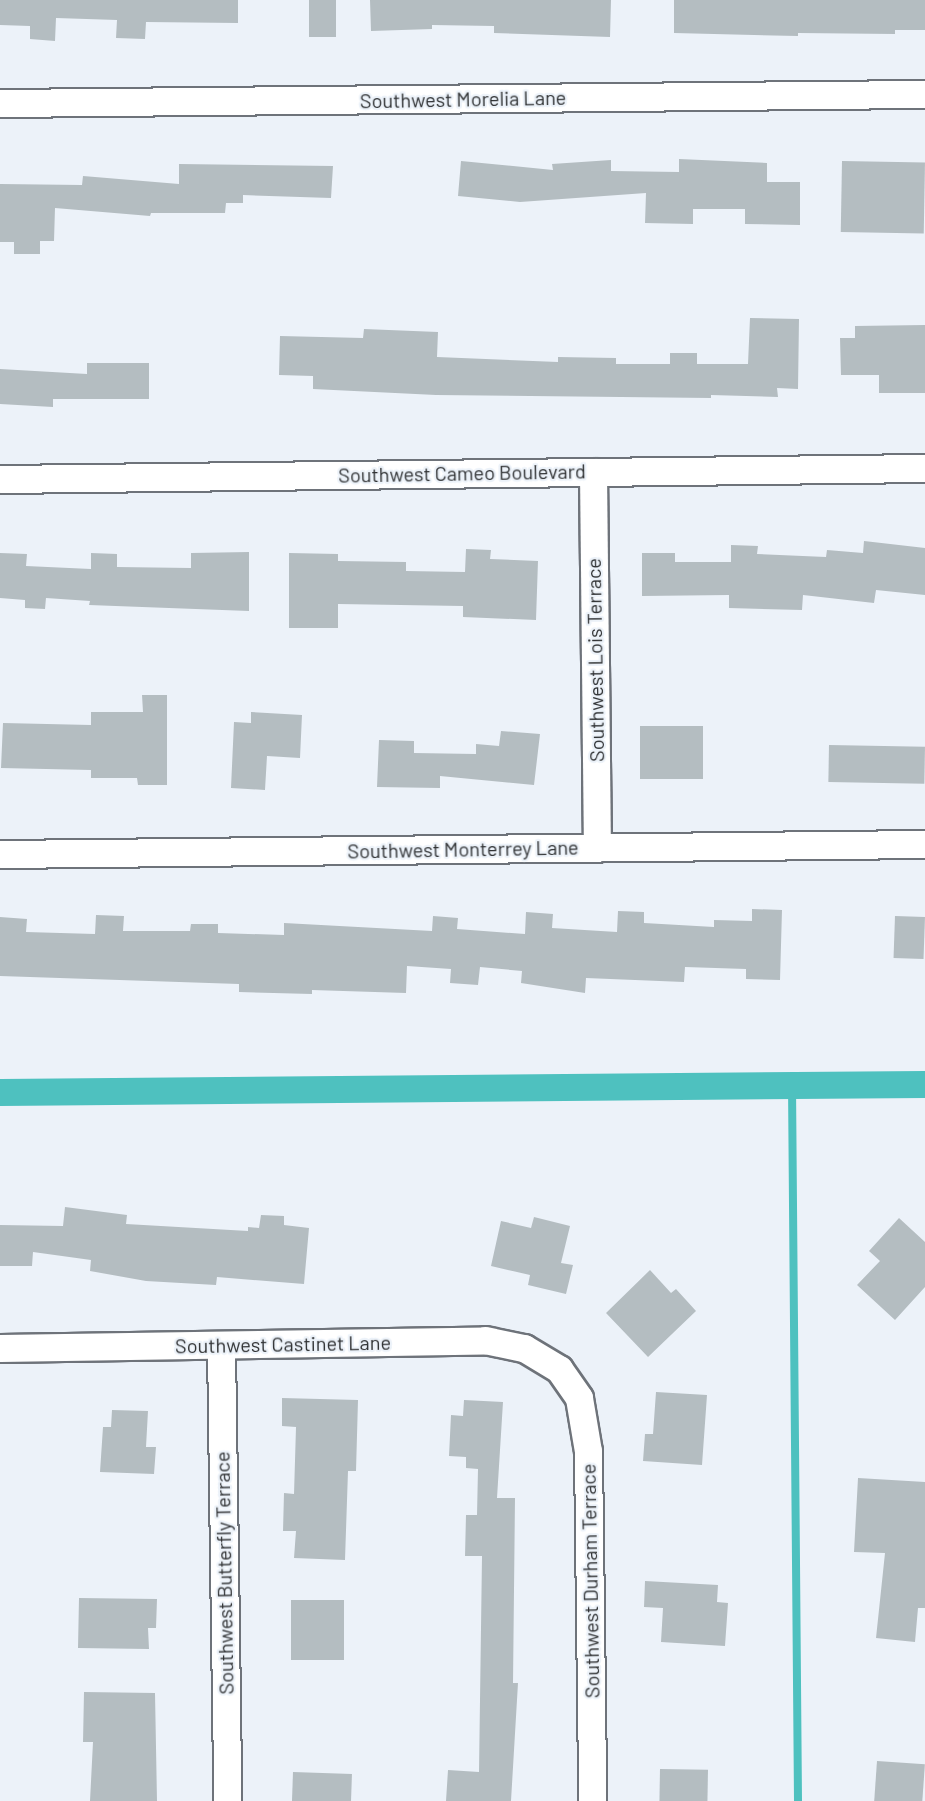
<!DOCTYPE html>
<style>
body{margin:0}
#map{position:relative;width:925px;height:1801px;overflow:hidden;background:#ecf2f9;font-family:Barlow,sans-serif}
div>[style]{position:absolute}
.stream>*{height:8px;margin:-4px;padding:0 4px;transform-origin:4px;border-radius:4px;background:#4ec1bf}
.canal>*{height:27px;margin:-13.5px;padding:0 13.5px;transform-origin:13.5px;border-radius:13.5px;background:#4ec1bf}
.building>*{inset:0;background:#b4bdc1;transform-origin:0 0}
.roads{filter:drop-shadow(2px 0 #6e737a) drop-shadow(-2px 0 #6e737a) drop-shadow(0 2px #6e737a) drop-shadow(0 -2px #6e737a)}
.minor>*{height:27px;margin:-13.5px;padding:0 13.5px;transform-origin:13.5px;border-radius:13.5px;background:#fff}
span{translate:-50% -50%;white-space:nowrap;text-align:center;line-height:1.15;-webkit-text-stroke:4.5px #ecf2f9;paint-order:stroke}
.street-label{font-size:20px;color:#303234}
</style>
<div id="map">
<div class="stream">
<div style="left:792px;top:1085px;width:716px;rotate:89.52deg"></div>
</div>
<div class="canal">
<div style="left:0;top:1092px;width:925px;rotate:-0.5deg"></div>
</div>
<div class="building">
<div style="clip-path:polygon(0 0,238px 0,238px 23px,146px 22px,145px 39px,116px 38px,117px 20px,56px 18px,55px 41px,30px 39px,30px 26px,0 25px)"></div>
<div style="left:309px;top:0;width:27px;height:37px"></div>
<div style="clip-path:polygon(370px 0,611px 0,610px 37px,494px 33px,494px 26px,432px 25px,432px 29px,371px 31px)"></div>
<div style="clip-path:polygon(674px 0,925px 0,925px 30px,895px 30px,895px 34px,798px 33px,798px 36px,674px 33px)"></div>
<div style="clip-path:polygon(679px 159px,767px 163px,767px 182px,800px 182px,800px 225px,745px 224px,745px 209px,693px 209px,693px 224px,645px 223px,646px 193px,520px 202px,458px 196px,461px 161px,553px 170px,552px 164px,611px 160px,611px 171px,679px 172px)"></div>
<div style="left:842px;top:161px;width:83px;height:71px;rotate:1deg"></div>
<div style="clip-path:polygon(179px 164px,333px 166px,331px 198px,243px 195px,243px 203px,226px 203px,225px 213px,151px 213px,150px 216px,55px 208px,54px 241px,40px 241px,40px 254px,14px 254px,14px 242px,0 242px,0 184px,82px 185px,83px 176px,179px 184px)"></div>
<div style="clip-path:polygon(750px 318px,799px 319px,798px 389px,777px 388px,778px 397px,711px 395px,711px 398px,436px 395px,313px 389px,313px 376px,279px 375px,280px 336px,363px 338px,364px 329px,438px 332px,437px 357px,558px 362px,558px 357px,616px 358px,616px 364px,670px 364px,670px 353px,697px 353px,697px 364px,748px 364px)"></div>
<div style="clip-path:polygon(925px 325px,925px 393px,879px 393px,879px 375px,841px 375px,840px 338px,855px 338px,855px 326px)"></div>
<div style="clip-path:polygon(87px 363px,149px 363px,149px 399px,53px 399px,53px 407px,0 404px,0 369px,87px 374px)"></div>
<div style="clip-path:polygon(864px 541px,925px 548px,925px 595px,876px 590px,874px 603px,803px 595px,802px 610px,729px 608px,729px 595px,642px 596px,642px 553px,675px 553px,675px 562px,731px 562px,731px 545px,758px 546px,757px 554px,826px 557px,827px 550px,863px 553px)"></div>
<div style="clip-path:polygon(466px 549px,491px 550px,490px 559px,538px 561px,536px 620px,463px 617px,463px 606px,338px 604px,338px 628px,289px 628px,289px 553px,338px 554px,338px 561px,406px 562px,406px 571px,465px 572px)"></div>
<div style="clip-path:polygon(249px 552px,249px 611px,89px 605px,90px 601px,46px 598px,45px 609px,25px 608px,25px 600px,0 598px,0 553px,27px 554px,26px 566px,91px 569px,91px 553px,117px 554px,117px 567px,191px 568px,191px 553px)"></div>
<div style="clip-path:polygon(142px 695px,167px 695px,167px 785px,138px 785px,137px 778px,91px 778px,91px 770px,1px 768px,3px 723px,91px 725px,91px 712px,143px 712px)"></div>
<div style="clip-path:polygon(251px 712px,302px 715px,300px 758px,267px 756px,265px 790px,231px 788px,234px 722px,251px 723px)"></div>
<div style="left:640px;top:726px;width:63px;height:53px"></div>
<div style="clip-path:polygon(501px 731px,540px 734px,534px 785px,440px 776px,440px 788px,377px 787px,379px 740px,414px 741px,414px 753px,476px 754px,476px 744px,499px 746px)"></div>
<div style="left:829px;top:745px;width:96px;height:37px;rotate:1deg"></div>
<div style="clip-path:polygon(752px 909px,782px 910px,780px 980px,746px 979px,746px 969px,685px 967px,684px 982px,586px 978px,585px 993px,521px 983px,522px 971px,480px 967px,478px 985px,450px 983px,451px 969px,407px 966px,406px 993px,312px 990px,312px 994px,239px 992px,239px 984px,0 976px,0 917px,27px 919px,26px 932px,95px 934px,96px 915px,124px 916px,123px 931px,190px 931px,191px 924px,218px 924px,218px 933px,284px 935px,284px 923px,432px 931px,433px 916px,458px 918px,457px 929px,525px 934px,526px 912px,553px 914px,552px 928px,617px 932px,618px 911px,644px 912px,644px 923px,714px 927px,714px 920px,752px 921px)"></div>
<div style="left:895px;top:916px;width:30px;height:42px;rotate:2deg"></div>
<div style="clip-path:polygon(65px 1207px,127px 1215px,126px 1224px,248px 1231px,248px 1227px,259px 1228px,261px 1215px,284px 1216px,284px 1225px,309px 1228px,304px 1284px,217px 1277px,216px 1285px,146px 1281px,90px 1271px,91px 1260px,33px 1252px,32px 1266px,0 1266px,0 1225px,63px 1226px)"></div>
<div style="clip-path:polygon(534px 1217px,570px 1226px,561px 1263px,573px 1265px,566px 1294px,528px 1285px,530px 1275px,491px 1266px,501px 1221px,531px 1228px)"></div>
<div style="clip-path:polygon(899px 1218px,925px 1242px,925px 1287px,895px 1320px,857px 1285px,880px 1261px,869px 1251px)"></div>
<div style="clip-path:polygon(650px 1270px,671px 1293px,676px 1289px,696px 1311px,648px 1357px,606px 1313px)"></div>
<div style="clip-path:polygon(656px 1392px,707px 1395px,702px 1465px,643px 1461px,645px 1434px,653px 1434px)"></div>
<div style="clip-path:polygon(282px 1398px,358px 1400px,356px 1471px,348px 1471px,345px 1560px,294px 1558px,296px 1531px,283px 1531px,284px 1493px,294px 1494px,296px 1427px,282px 1426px)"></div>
<div style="clip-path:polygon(464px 1400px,503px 1402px,497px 1498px,515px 1498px,513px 1683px,518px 1683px,511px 1801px,446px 1801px,448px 1770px,479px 1772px,482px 1556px,465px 1556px,466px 1515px,477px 1515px,478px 1469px,466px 1468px,466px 1457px,449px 1456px,451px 1415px,463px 1416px)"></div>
<div style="clip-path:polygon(112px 1410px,148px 1411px,146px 1447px,156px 1447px,154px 1474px,100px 1472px,103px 1427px,111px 1427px)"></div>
<div style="clip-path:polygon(858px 1478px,925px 1482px,925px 1608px,918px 1608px,915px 1642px,876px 1638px,885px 1553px,854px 1552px)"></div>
<div style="clip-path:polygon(645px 1581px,718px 1585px,717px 1602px,728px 1603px,725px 1646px,661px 1642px,663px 1608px,644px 1607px)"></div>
<div style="clip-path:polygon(79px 1598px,157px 1599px,156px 1628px,148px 1628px,149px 1649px,78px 1648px)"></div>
<div style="left:291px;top:1600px;width:53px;height:60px"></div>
<div style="clip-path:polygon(84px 1692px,155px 1693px,157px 1801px,90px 1801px,93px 1742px,83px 1742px)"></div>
<div style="left:877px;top:1761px;width:48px;height:40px;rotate:4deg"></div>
<div style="left:660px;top:1769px;width:48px;height:32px;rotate:1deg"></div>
<div style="left:293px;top:1772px;width:59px;height:29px;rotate:2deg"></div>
</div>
<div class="roads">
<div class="minor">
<div style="left:0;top:103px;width:925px;rotate:-0.56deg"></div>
<div style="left:593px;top:472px;width:376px;rotate:89.4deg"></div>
<div style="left:0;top:479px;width:925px;rotate:-0.68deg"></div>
<div style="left:0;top:854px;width:925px;rotate:-0.62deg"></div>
<div style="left:221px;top:1345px;width:456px;rotate:89.2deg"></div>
<div style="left:0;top:1348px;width:485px;rotate:-0.9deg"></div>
<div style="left:485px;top:1340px;width:40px;rotate:12deg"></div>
<div style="left:524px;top:1348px;width:41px;rotate:31deg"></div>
<div style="left:559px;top:1369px;width:35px;rotate:55deg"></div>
<div style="left:579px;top:1398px;width:54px;rotate:80.4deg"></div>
<div style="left:588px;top:1451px;width:350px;rotate:89.3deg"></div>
</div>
</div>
<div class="street-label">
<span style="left:463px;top:99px;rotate:-1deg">Southwest Morelia Lane</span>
<span style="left:462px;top:473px;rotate:-1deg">Southwest Cameo Boulevard</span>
<span style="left:595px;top:660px;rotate:-91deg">Southwest Lois Terrace</span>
<span style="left:463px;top:849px;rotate:-1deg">Southwest Monterrey Lane</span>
<span style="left:283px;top:1344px;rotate:-1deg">Southwest Castinet Lane</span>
<span style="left:224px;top:1573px;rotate:-91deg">Southwest Butterfly Terrace</span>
<span style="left:590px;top:1581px;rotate:-91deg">Southwest Durham Terrace</span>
</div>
</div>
